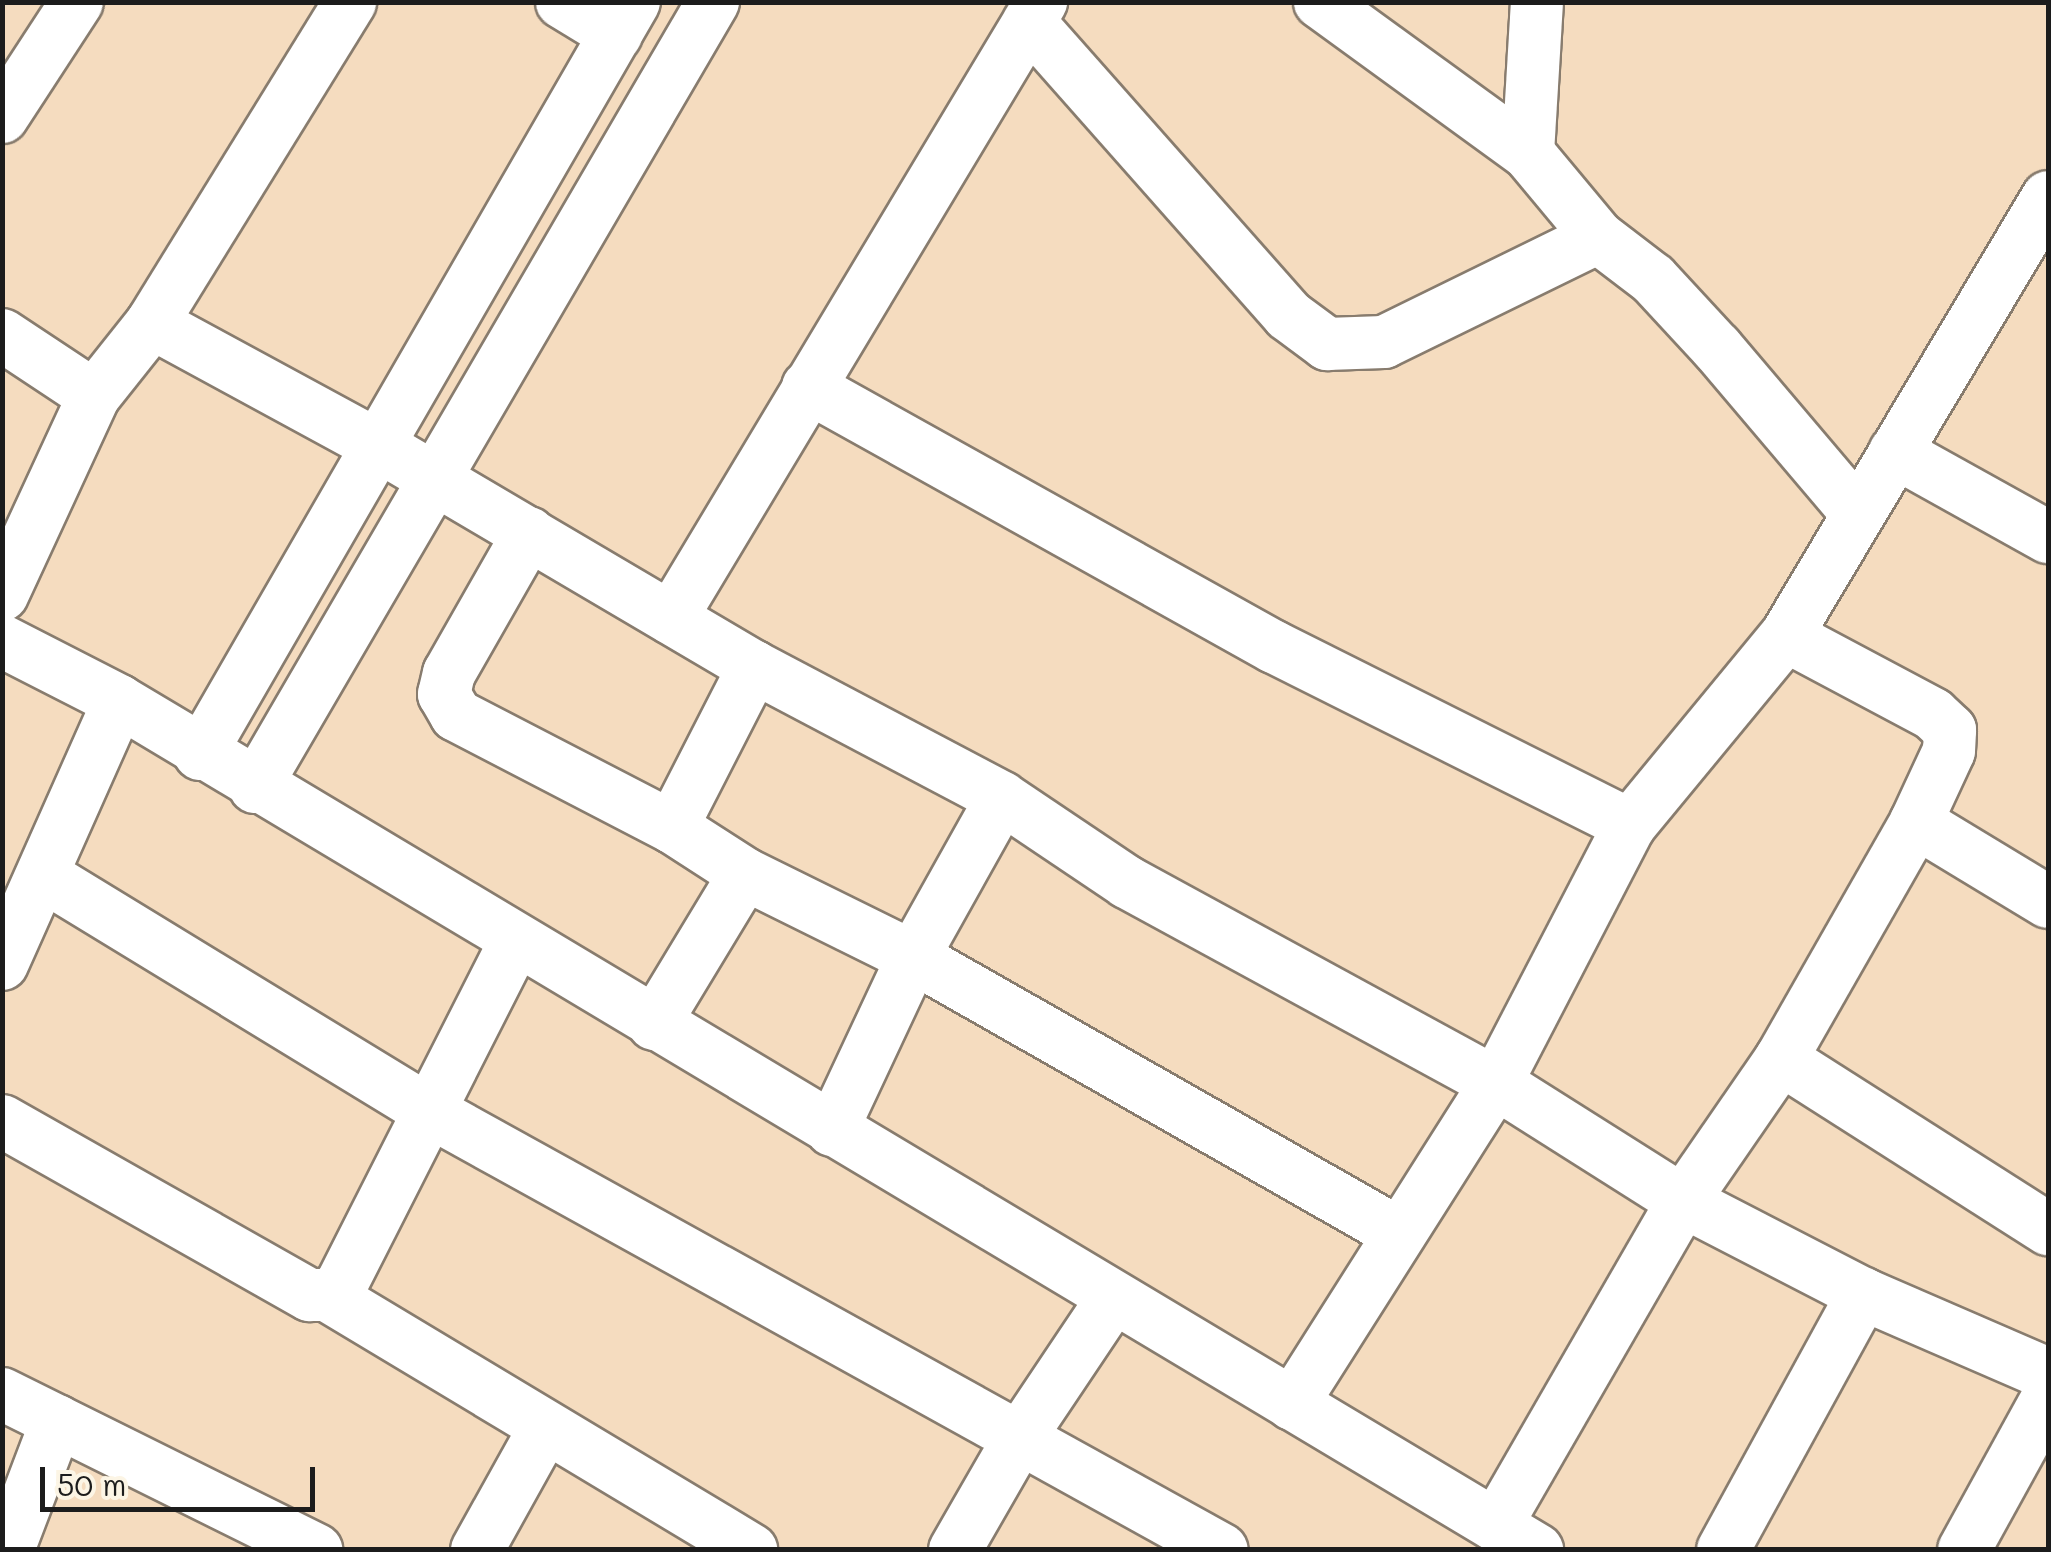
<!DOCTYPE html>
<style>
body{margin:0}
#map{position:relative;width:2051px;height:1552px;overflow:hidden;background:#f5dcbf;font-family:Mali,sans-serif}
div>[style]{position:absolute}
.roads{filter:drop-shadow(2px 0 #887c6e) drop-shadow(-2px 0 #887c6e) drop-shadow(0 2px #887c6e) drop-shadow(0 -2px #887c6e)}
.minor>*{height:52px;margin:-26px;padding:0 26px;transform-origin:26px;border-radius:26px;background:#fff}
span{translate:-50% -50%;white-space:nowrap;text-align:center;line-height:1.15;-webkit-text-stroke:10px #fcf5e5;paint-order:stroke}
.frame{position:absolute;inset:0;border:5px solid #1c1c1c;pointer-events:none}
.scale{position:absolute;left:40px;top:1467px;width:275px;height:45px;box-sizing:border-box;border:5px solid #1c1c1c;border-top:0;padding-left:12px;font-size:30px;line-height:35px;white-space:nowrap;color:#1c1c1c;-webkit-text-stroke:8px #fcf5e5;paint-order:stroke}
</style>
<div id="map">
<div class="roads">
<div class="minor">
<div style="left:562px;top:2px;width:63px;rotate:31.4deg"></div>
<div style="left:1320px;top:2px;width:257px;rotate:36deg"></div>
<div style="left:1528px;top:153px;width:109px;rotate:50.2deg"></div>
<div style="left:1598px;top:237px;width:69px;rotate:37.4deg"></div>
<div style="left:1653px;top:279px;width:94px;rotate:47.2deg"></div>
<div style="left:1717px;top:348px;width:218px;rotate:49.7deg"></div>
<div style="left:1029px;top:22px;width:391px;rotate:48.5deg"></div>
<div style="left:1288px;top:315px;width:49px;rotate:36.6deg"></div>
<div style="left:1327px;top:344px;width:57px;rotate:-2deg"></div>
<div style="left:1384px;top:342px;width:238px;rotate:-26.1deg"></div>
<div style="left:2px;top:117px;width:137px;rotate:-56.9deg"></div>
<div style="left:1528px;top:153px;width:151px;rotate:-86.6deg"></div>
<div style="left:152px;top:323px;width:258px;rotate:28.5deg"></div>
<div style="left:379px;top:446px;width:435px;rotate:30.5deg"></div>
<div style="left:754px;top:667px;width:280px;rotate:27.8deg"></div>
<div style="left:1002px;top:798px;width:151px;rotate:33.9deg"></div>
<div style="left:1127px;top:882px;width:420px;rotate:28.6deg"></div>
<div style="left:1496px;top:1083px;width:221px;rotate:32.3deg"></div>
<div style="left:1683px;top:1201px;width:203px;rotate:27.3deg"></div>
<div style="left:1863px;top:1294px;width:202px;rotate:23.4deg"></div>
<div style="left:2px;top:335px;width:110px;rotate:33.5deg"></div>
<div style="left:808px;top:387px;width:534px;rotate:29.16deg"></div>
<div style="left:1274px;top:647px;width:398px;rotate:26.6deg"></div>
<div style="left:1895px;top:452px;width:175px;rotate:29.1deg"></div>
<div style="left:529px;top:533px;width:161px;rotate:119.7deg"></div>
<div style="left:449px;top:673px;width:22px;rotate:103deg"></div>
<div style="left:444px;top:694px;width:24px;rotate:60deg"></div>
<div style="left:456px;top:715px;width:243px;rotate:27.4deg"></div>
<div style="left:672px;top:827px;width:87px;rotate:32.8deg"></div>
<div style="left:745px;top:874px;width:187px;rotate:26.3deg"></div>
<div style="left:913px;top:957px;width:558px;rotate:29.64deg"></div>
<div style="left:2px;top:595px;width:219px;rotate:-65.2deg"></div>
<div style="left:94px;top:396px;width:93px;rotate:-51.5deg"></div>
<div style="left:152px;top:323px;width:377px;rotate:-58.3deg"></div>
<div style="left:671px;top:618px;width:719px;rotate:-59.01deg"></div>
<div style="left:2px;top:641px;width:131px;rotate:27.1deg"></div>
<div style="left:119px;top:701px;width:1653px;rotate:30.91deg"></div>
<div style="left:200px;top:754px;width:868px;rotate:-60.01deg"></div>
<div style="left:255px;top:787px;width:909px;rotate:-59.74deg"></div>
<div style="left:1916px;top:822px;width:154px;rotate:31.2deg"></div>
<div style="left:672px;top:827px;width:180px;rotate:-62.9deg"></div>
<div style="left:44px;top:876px;width:451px;rotate:31.4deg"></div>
<div style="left:429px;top:1111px;width:906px;rotate:28.97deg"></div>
<div style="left:2px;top:964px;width:288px;rotate:-66deg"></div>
<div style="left:654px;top:1024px;width:175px;rotate:-58.8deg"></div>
<div style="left:1781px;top:1059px;width:317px;rotate:32.5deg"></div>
<div style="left:2px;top:1121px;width:354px;rotate:29.5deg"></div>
<div style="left:310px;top:1295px;width:17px"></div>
<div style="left:327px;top:1295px;width:15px;rotate:-32deg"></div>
<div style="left:340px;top:1287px;width:387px;rotate:-63.1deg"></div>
<div style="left:832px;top:1130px;width:191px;rotate:-64.9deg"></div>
<div style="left:913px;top:957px;width:182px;rotate:-60.8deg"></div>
<div style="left:327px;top:1295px;width:495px;rotate:31deg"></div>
<div style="left:2px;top:1394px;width:351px;rotate:26.4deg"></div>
<div style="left:1292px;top:1404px;width:380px;rotate:-57.6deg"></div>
<div style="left:1496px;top:1083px;width:291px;rotate:-62.6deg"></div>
<div style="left:1630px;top:825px;width:245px;rotate:-50.5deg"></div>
<div style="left:1786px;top:636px;width:511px;rotate:-59.17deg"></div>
<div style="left:1496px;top:1525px;width:374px;rotate:-60deg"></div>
<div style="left:1683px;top:1201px;width:173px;rotate:-55.4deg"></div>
<div style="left:1781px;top:1059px;width:273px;rotate:-60.3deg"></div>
<div style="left:1916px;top:822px;width:78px;rotate:-65.1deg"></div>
<div style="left:1949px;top:751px;width:21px;rotate:-87deg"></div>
<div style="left:1950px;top:730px;width:23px;rotate:-137deg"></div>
<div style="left:1933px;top:714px;width:166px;rotate:-152deg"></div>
<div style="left:8px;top:1550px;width:138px;rotate:-69.2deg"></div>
<div style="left:477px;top:1550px;width:140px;rotate:-60.9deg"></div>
<div style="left:955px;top:1550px;width:130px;rotate:-60.1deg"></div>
<div style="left:1020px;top:1437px;width:167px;rotate:-56.2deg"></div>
<div style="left:1723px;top:1550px;width:292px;rotate:-61.3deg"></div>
<div style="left:1964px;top:1550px;width:175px;rotate:-61.2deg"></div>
</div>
</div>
<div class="frame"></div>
<div class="scale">50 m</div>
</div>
